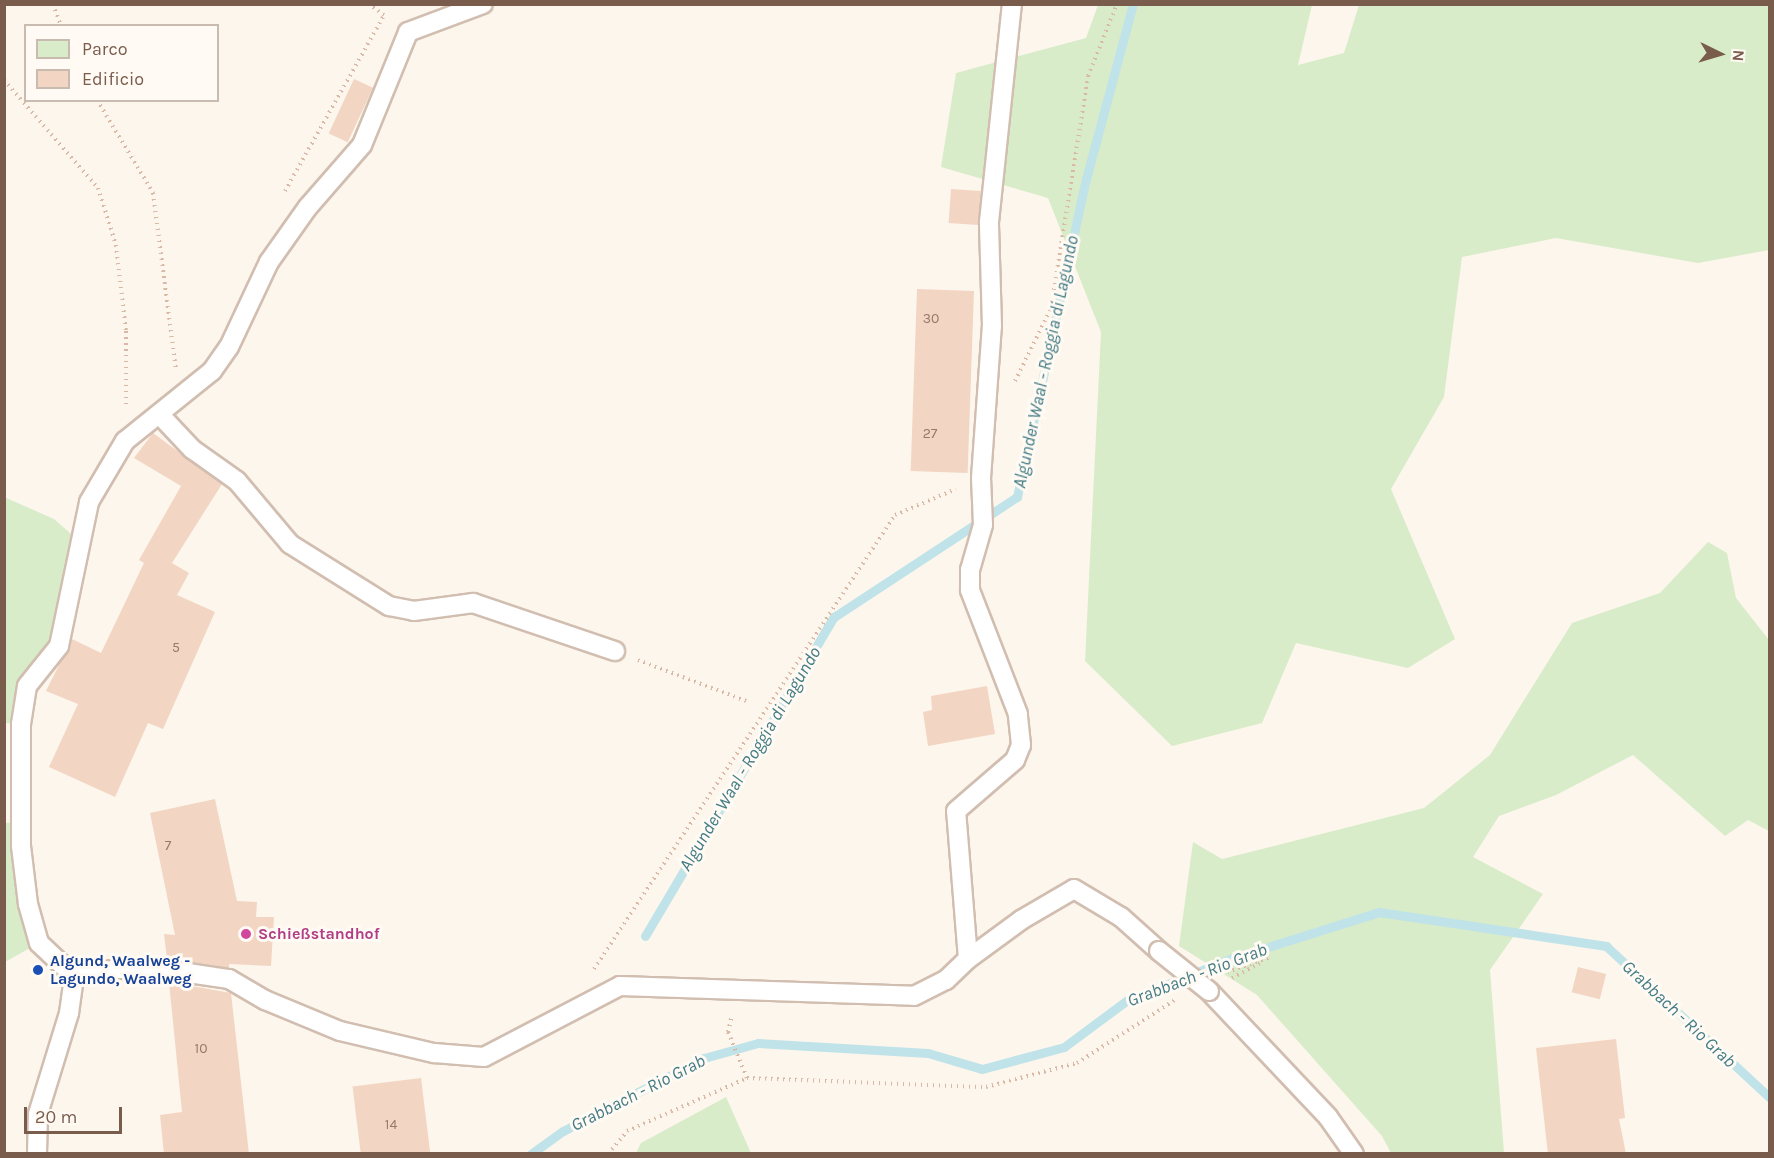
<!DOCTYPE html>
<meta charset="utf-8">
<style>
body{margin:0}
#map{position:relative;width:1774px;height:1158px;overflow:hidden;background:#fdf6ec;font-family:Karla,sans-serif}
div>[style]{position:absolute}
.green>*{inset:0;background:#d8ecc9}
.stream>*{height:9px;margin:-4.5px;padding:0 4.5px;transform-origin:4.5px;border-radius:4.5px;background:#bfe3e8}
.building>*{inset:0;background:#f3d5c3;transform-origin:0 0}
.path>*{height:4px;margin-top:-2px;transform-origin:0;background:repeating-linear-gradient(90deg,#d9b8a5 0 1.5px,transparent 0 6px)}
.roads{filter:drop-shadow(2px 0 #d1beb0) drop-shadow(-2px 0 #d1beb0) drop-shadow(0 2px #d1beb0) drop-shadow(0 -2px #d1beb0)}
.lane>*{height:18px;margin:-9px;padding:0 9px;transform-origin:9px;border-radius:9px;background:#fff}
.bridges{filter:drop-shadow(2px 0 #d1beb0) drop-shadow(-2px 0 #d1beb0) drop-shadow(0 2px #d1beb0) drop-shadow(0 -2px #d1beb0)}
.lane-bridge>*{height:18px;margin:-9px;padding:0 9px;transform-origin:9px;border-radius:9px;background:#fff}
.dots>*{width:16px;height:16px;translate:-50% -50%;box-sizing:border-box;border:3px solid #fffaf3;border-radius:50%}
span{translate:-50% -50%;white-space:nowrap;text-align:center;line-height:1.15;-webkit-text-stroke:6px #fffaf3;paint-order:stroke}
.number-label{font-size:14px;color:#987a6a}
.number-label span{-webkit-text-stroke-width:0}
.hotel-label{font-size:16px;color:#b23c85;font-weight:700}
.left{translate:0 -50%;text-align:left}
.transit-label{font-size:16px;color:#164399;font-weight:700}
.water-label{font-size:18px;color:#437c86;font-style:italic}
.frame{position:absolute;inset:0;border:6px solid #7a5c4d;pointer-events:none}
.legend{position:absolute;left:24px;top:24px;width:195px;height:78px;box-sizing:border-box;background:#fffaf3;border:2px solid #cabbb1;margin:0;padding:8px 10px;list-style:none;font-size:18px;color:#7a5c4d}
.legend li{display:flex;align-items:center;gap:12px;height:30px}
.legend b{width:30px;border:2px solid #cabbb1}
.north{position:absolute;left:1690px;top:24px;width:60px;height:60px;-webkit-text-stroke:4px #fffaf3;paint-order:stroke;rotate:95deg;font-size:16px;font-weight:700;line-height:24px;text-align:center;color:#7a5c4d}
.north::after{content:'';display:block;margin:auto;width:21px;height:27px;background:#7a5c4d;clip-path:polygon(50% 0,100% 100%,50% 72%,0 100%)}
.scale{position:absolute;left:24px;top:1107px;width:98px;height:27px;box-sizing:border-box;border:3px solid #7a5c4d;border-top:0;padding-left:8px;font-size:18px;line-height:21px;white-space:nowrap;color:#7a5c4d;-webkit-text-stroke:4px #fffaf3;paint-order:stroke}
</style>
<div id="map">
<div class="green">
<div style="clip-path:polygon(1098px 5px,1312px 5px,1298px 65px,1344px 53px,1359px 5px,1769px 5px,1769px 250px,1698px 263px,1556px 238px,1462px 257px,1444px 397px,1391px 489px,1455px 639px,1408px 668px,1296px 643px,1262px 723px,1172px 746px,1085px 661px,1101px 332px,1048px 198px,941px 167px,956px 73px,1086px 38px)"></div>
<div style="clip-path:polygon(4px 497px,54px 519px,79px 541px,69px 608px,27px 686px,21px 724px,5px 723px)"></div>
<div style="clip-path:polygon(1708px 542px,1727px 553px,1736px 598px,1769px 640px,1769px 831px,1748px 820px,1725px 836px,1633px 755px,1556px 795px,1499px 816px,1473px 857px,1543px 894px,1490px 970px,1504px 1153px,1391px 1153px,1382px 1136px,1257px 995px,1179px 946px,1193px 842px,1222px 859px,1424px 808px,1490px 755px,1572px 623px,1660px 593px)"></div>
<div style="clip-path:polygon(22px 822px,39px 943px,5px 962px,4px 823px)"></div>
<div style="clip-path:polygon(726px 1097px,751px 1153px,636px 1153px,641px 1143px)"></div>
</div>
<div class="stream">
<div style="left:645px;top:936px;width:371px;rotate:-59.4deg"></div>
<div style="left:834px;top:617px;width:219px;rotate:-33.3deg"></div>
<div style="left:1017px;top:497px;width:325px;rotate:-77.8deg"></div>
<div style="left:1086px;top:179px;width:181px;rotate:-75deg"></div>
<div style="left:531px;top:1154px;width:39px;rotate:-36deg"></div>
<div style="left:563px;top:1131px;width:159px;rotate:-27.4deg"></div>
<div style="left:704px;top:1058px;width:56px;rotate:-15.5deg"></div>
<div style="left:758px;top:1043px;width:170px;rotate:3.4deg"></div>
<div style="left:928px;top:1053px;width:56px;rotate:16.5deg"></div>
<div style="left:982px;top:1069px;width:85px;rotate:-15deg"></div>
<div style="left:1064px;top:1047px;width:77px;rotate:-36.6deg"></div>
<div style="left:1126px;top:1001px;width:112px;rotate:-22deg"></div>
<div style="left:1230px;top:959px;width:156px;rotate:-17.5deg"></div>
<div style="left:1379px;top:912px;width:230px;rotate:8.5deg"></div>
<div style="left:1606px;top:946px;width:224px;rotate:42.8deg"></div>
</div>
<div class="building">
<div style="left:354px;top:79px;width:21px;height:60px;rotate:25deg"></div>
<div style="left:951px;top:189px;width:30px;height:34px;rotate:4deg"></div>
<div style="left:917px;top:289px;width:57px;height:182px;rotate:2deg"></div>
<div style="clip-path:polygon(153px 433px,222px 484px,172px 563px,189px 573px,177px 595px,215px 612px,163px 729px,148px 723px,115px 797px,49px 767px,78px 704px,46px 691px,72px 639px,101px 653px,144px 563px,139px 560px,181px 486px,134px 458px)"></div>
<div style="clip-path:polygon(987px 686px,995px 734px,928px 746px,923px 712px,932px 710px,931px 696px)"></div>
<div style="clip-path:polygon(215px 799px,237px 901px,257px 902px,256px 917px,274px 917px,271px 966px,229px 964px,229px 968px,167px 959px,164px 934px,175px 935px,150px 813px)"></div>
<div style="left:1578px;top:967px;width:29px;height:26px;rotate:14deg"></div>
<div style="clip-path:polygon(169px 982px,231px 993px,249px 1154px,164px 1154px,160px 1115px,182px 1112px)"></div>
<div style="clip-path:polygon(1616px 1039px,1625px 1118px,1619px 1119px,1626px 1154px,1548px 1154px,1536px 1048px)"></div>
<div style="left:421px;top:1078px;width:77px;height:69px;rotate:83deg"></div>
</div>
<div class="path">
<div style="left:53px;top:4px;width:23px;rotate:70deg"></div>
<div style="left:4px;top:80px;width:143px;rotate:49deg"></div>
<div style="left:98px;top:188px;width:60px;rotate:72.5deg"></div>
<div style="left:116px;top:245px;width:87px;rotate:83.4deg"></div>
<div style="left:126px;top:331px;width:77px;rotate:90deg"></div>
<div style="left:97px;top:100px;width:109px;rotate:58.9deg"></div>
<div style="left:153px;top:193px;width:177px;rotate:82.6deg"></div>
<div style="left:285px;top:191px;width:202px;rotate:-60.6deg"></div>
<div style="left:384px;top:15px;width:19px;rotate:-144deg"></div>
<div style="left:1015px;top:381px;width:81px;rotate:-63.7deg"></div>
<div style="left:1051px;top:308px;width:235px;rotate:-80.9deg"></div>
<div style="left:1088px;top:76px;width:78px;rotate:-68.1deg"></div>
<div style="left:638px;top:660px;width:116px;rotate:20.8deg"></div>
<div style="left:594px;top:969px;width:545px;rotate:-56.46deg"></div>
<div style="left:895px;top:515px;width:66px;rotate:-23.1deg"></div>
<div style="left:1227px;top:972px;width:46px;rotate:-18.8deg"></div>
<div style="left:1232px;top:978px;width:32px;rotate:-28deg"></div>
<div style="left:747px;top:1078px;width:239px;rotate:2.2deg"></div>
<div style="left:986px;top:1087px;width:94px;rotate:-14.8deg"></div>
<div style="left:1077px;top:1063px;width:120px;rotate:-32.8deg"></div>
<div style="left:608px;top:1154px;width:30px;rotate:-50deg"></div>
<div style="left:627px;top:1131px;width:131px;rotate:-23.8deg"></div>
<div style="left:747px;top:1078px;width:50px;rotate:-112.4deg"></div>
<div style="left:728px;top:1032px;width:17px;rotate:-77deg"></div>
</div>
<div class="roads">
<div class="lane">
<div style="left:160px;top:415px;width:47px;rotate:46.7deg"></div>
<div style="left:192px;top:449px;width:55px;rotate:35.4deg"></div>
<div style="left:237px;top:481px;width:82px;rotate:49.9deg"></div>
<div style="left:290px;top:544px;width:117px;rotate:32.1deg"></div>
<div style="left:389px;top:606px;width:25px;rotate:11deg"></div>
<div style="left:414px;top:611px;width:60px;rotate:-7.7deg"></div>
<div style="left:473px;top:603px;width:150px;rotate:18.7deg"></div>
<div style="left:968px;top:959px;width:148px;rotate:-94.6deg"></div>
<div style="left:956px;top:811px;width:78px;rotate:-40.8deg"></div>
<div style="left:1015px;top:760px;width:16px;rotate:-68deg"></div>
<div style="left:1021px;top:745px;width:31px;rotate:-96deg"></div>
<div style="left:1018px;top:714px;width:133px;rotate:-111.2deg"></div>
<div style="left:970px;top:590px;width:20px;rotate:-90deg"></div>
<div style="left:970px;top:570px;width:47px;rotate:-73.9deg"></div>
<div style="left:983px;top:525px;width:47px;rotate:-92.4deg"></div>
<div style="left:981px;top:478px;width:152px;rotate:-85.9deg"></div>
<div style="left:992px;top:326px;width:104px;rotate:-91.7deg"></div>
<div style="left:989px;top:222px;width:219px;rotate:-84deg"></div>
<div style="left:74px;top:976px;width:46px;rotate:-8.8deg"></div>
<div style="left:119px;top:969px;width:49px;rotate:1.2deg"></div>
<div style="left:168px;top:970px;width:62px;rotate:8.4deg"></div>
<div style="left:229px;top:979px;width:42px;rotate:30.3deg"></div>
<div style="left:265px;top:1000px;width:81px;rotate:22.5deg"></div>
<div style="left:340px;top:1031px;width:97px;rotate:13.2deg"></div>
<div style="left:434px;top:1053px;width:50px;rotate:4.6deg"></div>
<div style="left:484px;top:1057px;width:153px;rotate:-27.6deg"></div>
<div style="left:620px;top:986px;width:294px;rotate:1.9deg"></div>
<div style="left:914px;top:996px;width:36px;rotate:-27deg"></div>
<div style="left:946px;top:980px;width:30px;rotate:-44deg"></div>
<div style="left:968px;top:959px;width:66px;rotate:-36.3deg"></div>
<div style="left:1021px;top:920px;width:61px;rotate:-30.3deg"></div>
<div style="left:1074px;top:889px;width:55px;rotate:30.8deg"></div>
<div style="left:1121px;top:917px;width:51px;rotate:41.8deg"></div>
<div style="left:74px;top:976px;width:48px;rotate:-136.7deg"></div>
<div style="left:39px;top:943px;width:41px;rotate:-105.8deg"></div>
<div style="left:28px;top:904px;width:58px;rotate:-96.9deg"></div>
<div style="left:21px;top:846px;width:122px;rotate:-90deg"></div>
<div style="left:21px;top:724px;width:38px;rotate:-81deg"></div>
<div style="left:27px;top:686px;width:51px;rotate:-51.3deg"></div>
<div style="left:59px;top:646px;width:147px;rotate:-78.2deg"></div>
<div style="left:89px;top:502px;width:71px;rotate:-59.5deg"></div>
<div style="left:125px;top:441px;width:112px;rotate:-38.8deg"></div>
<div style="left:212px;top:371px;width:29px;rotate:-55deg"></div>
<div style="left:229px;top:347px;width:94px;rotate:-64.8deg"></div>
<div style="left:269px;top:262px;width:67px;rotate:-54.7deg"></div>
<div style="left:308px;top:207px;width:82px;rotate:-48.9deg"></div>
<div style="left:362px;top:145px;width:122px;rotate:-67.8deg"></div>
<div style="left:408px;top:32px;width:80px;rotate:-20.5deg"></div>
<div style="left:1209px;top:991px;width:173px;rotate:46.6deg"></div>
<div style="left:1328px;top:1117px;width:45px;rotate:54.9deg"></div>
<div style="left:37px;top:1154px;width:40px;rotate:-88.6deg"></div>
<div style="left:38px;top:1114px;width:106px;rotate:-72.9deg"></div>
<div style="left:69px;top:1013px;width:37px;rotate:-82deg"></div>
</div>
</div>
<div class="bridges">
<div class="lane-bridge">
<div style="left:1159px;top:951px;width:64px;rotate:38.7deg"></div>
</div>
</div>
<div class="dots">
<div style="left:246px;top:934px;background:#d1479c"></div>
<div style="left:38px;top:970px;background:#1a4fb4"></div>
</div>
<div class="number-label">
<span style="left:931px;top:319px">30</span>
<span style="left:930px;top:434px">27</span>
<span style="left:176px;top:648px">5</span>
<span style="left:168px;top:846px">7</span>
<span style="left:201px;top:1049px">10</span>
<span style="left:391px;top:1125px">14</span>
</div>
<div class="hotel-label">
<span class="left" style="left:258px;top:934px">Schießstandhof</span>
</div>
<div class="transit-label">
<span class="left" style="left:50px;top:970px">Algund, Waalweg -<br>Lagundo, Waalweg</span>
</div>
<div class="water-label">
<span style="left:1046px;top:362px;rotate:-78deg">Algunder Waal - Roggia di Lagundo</span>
<span style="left:750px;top:759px;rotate:-59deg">Algunder Waal - Roggia di Lagundo</span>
<span style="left:1197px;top:975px;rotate:-21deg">Grabbach - Rio Grab</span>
<span style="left:1679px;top:1014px;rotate:43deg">Grabbach - Rio Grab</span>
<span style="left:638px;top:1093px;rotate:-27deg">Grabbach - Rio Grab</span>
</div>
<div class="frame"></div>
<ul class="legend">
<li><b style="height:16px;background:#d8ecc9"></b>Parco</li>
<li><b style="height:16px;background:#f3d5c3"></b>Edificio</li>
</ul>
<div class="north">N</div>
<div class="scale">20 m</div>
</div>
